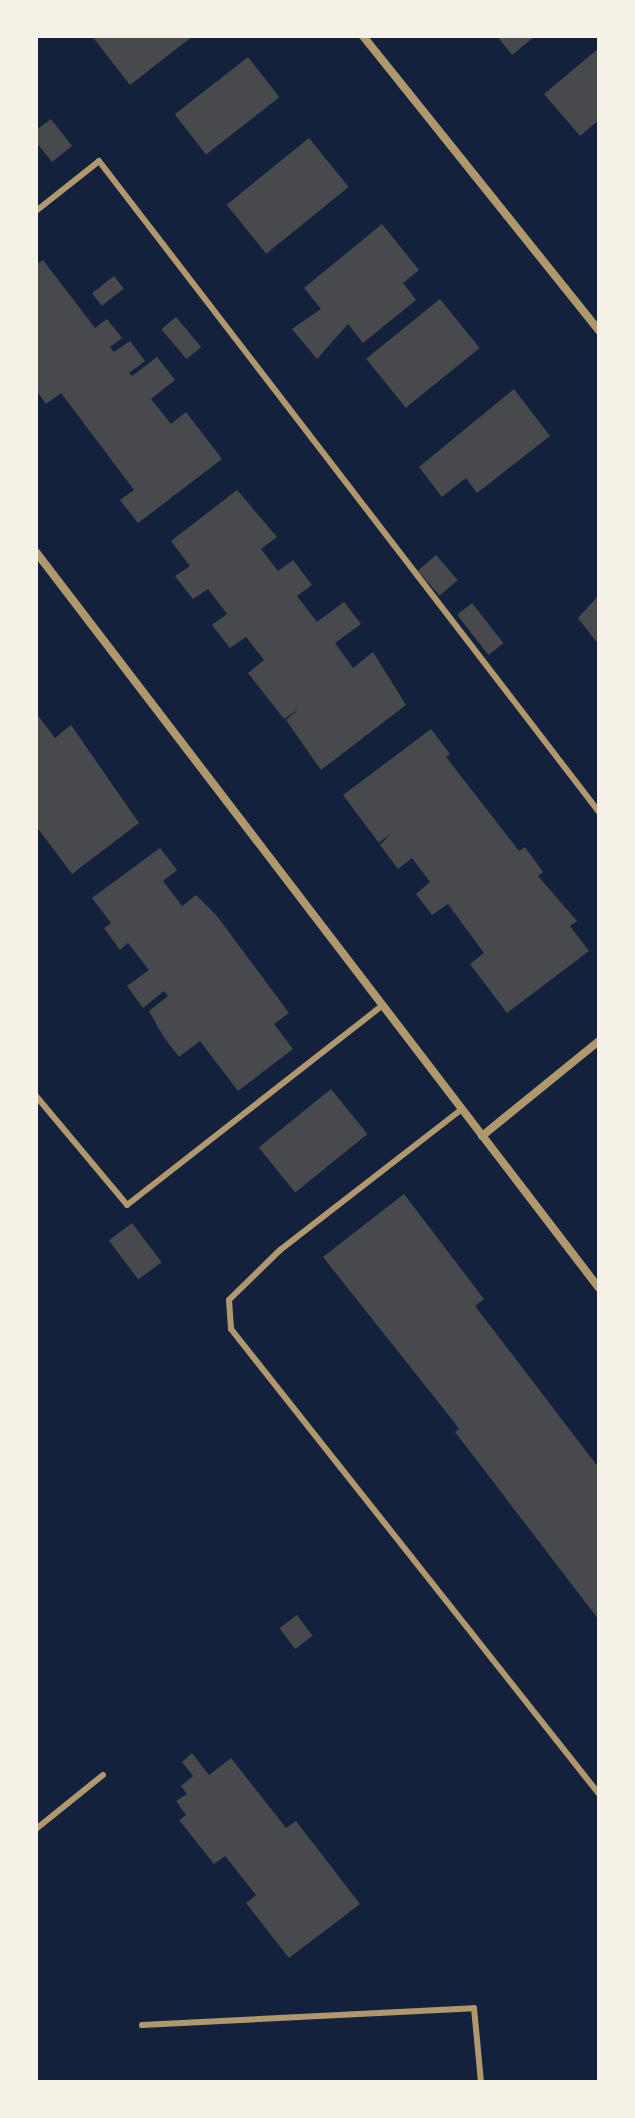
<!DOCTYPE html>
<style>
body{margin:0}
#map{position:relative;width:635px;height:2118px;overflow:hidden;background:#14213d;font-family:Lora,serif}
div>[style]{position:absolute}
.building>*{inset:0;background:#48494c;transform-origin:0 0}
.service>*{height:6px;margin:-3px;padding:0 3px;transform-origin:3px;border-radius:3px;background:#b1986c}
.minor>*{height:8px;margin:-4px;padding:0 4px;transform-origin:4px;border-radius:4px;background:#b1986c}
span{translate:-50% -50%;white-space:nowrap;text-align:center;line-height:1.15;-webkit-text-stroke:8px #f6f1e7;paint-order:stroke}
.frame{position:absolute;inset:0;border:38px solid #f6f1e7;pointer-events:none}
</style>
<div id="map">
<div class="building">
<div style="clip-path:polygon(92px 36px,193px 36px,130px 85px)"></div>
<div style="clip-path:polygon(497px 36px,535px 36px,512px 55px)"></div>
<div style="clip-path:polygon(599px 48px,599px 120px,580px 136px,544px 94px)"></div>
<div style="left:248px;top:57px;width:51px;height:93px;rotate:52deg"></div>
<div style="clip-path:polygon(51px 119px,72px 146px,52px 162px,36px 142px,36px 130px)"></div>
<div style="left:309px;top:138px;width:63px;height:106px;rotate:51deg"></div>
<div style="clip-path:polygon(382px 224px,419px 270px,403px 283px,416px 300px,363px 343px,348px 324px,317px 359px,292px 329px,321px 309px,304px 288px)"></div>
<div style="clip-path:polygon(43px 260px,95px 328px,107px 319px,122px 338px,110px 347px,114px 352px,130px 341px,145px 361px,129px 373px,132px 376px,157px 357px,175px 380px,151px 399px,171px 424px,186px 412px,222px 459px,138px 523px,120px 500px,134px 490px,61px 393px,46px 404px,36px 390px,36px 265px)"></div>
<div style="left:114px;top:276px;width:16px;height:28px;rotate:52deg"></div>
<div style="left:440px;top:299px;width:63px;height:95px;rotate:51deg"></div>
<div style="left:176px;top:317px;width:39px;height:19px;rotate:50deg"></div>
<div style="clip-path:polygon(514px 389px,550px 436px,477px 493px,466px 478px,442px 497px,419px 467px)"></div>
<div style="clip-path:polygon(237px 490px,277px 537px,261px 549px,278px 571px,293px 560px,312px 585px,297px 596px,317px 622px,344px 602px,361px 624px,335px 643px,353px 668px,373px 652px,406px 705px,321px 770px,286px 720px,299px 709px,284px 719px,248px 673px,264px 660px,246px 637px,230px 648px,212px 625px,227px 614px,208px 589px,193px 599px,175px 576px,190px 566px,171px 541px)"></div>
<div style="left:436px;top:555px;width:33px;height:24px;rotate:49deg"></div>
<div style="clip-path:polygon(599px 595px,599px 645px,578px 618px)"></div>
<div style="left:472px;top:603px;width:51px;height:19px;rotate:52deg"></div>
<div style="clip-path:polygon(36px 713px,55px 738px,71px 725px,139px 823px,72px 874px,36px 826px)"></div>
<div style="clip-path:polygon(431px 729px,450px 754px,446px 757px,519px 851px,525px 847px,543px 872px,538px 876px,577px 921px,570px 926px,589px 951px,507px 1013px,470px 964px,484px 953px,448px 904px,432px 915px,416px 894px,430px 882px,412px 858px,398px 869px,380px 845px,392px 832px,379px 843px,343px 795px)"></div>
<div style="clip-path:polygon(160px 848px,177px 870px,163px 881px,182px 906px,196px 895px,217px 916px,289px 1013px,274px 1024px,293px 1049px,238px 1091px,200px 1041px,179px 1057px,163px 1036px,149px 1011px,168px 996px,164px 991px,143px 1008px,127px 986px,149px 970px,128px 943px,120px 950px,104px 928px,111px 923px,92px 898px)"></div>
<div style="left:331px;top:1089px;width:58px;height:93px;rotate:51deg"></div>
<div style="clip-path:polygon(404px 1194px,484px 1299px,475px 1306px,599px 1468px,599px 1620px,455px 1432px,459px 1429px,454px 1422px,323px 1257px)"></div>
<div style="left:132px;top:1223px;width:49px;height:29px;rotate:53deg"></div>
<div style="left:297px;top:1615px;width:26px;height:22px;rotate:53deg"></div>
<div style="clip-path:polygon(192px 1753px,209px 1775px,231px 1758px,286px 1828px,296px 1821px,360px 1904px,289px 1958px,246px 1903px,256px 1895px,225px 1856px,214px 1864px,179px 1820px,186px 1815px,176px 1801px,187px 1794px,181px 1786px,193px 1776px,182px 1762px)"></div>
</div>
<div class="service">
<div style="left:36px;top:211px;width:80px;rotate:-38.4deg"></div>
<div style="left:99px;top:161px;width:821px;rotate:52.47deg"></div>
<div style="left:36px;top:1096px;width:142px;rotate:50.1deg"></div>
<div style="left:127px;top:1205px;width:325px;rotate:-38deg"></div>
<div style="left:462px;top:1109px;width:230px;rotate:142.2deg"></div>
<div style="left:280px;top:1250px;width:71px;rotate:135.6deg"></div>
<div style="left:229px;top:1300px;width:29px;rotate:86deg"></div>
<div style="left:231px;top:1329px;width:593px;rotate:51.64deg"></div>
<div style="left:36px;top:1829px;width:86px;rotate:-38.9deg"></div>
<div style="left:142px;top:2025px;width:332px;rotate:-2.9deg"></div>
<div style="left:474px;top:2008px;width:74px;rotate:84.6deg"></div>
</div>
<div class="minor">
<div style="left:363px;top:36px;width:378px;rotate:51.3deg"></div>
<div style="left:36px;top:552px;width:927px;rotate:52.59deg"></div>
<div style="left:482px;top:1136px;width:151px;rotate:-39.1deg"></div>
</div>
<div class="frame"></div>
</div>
